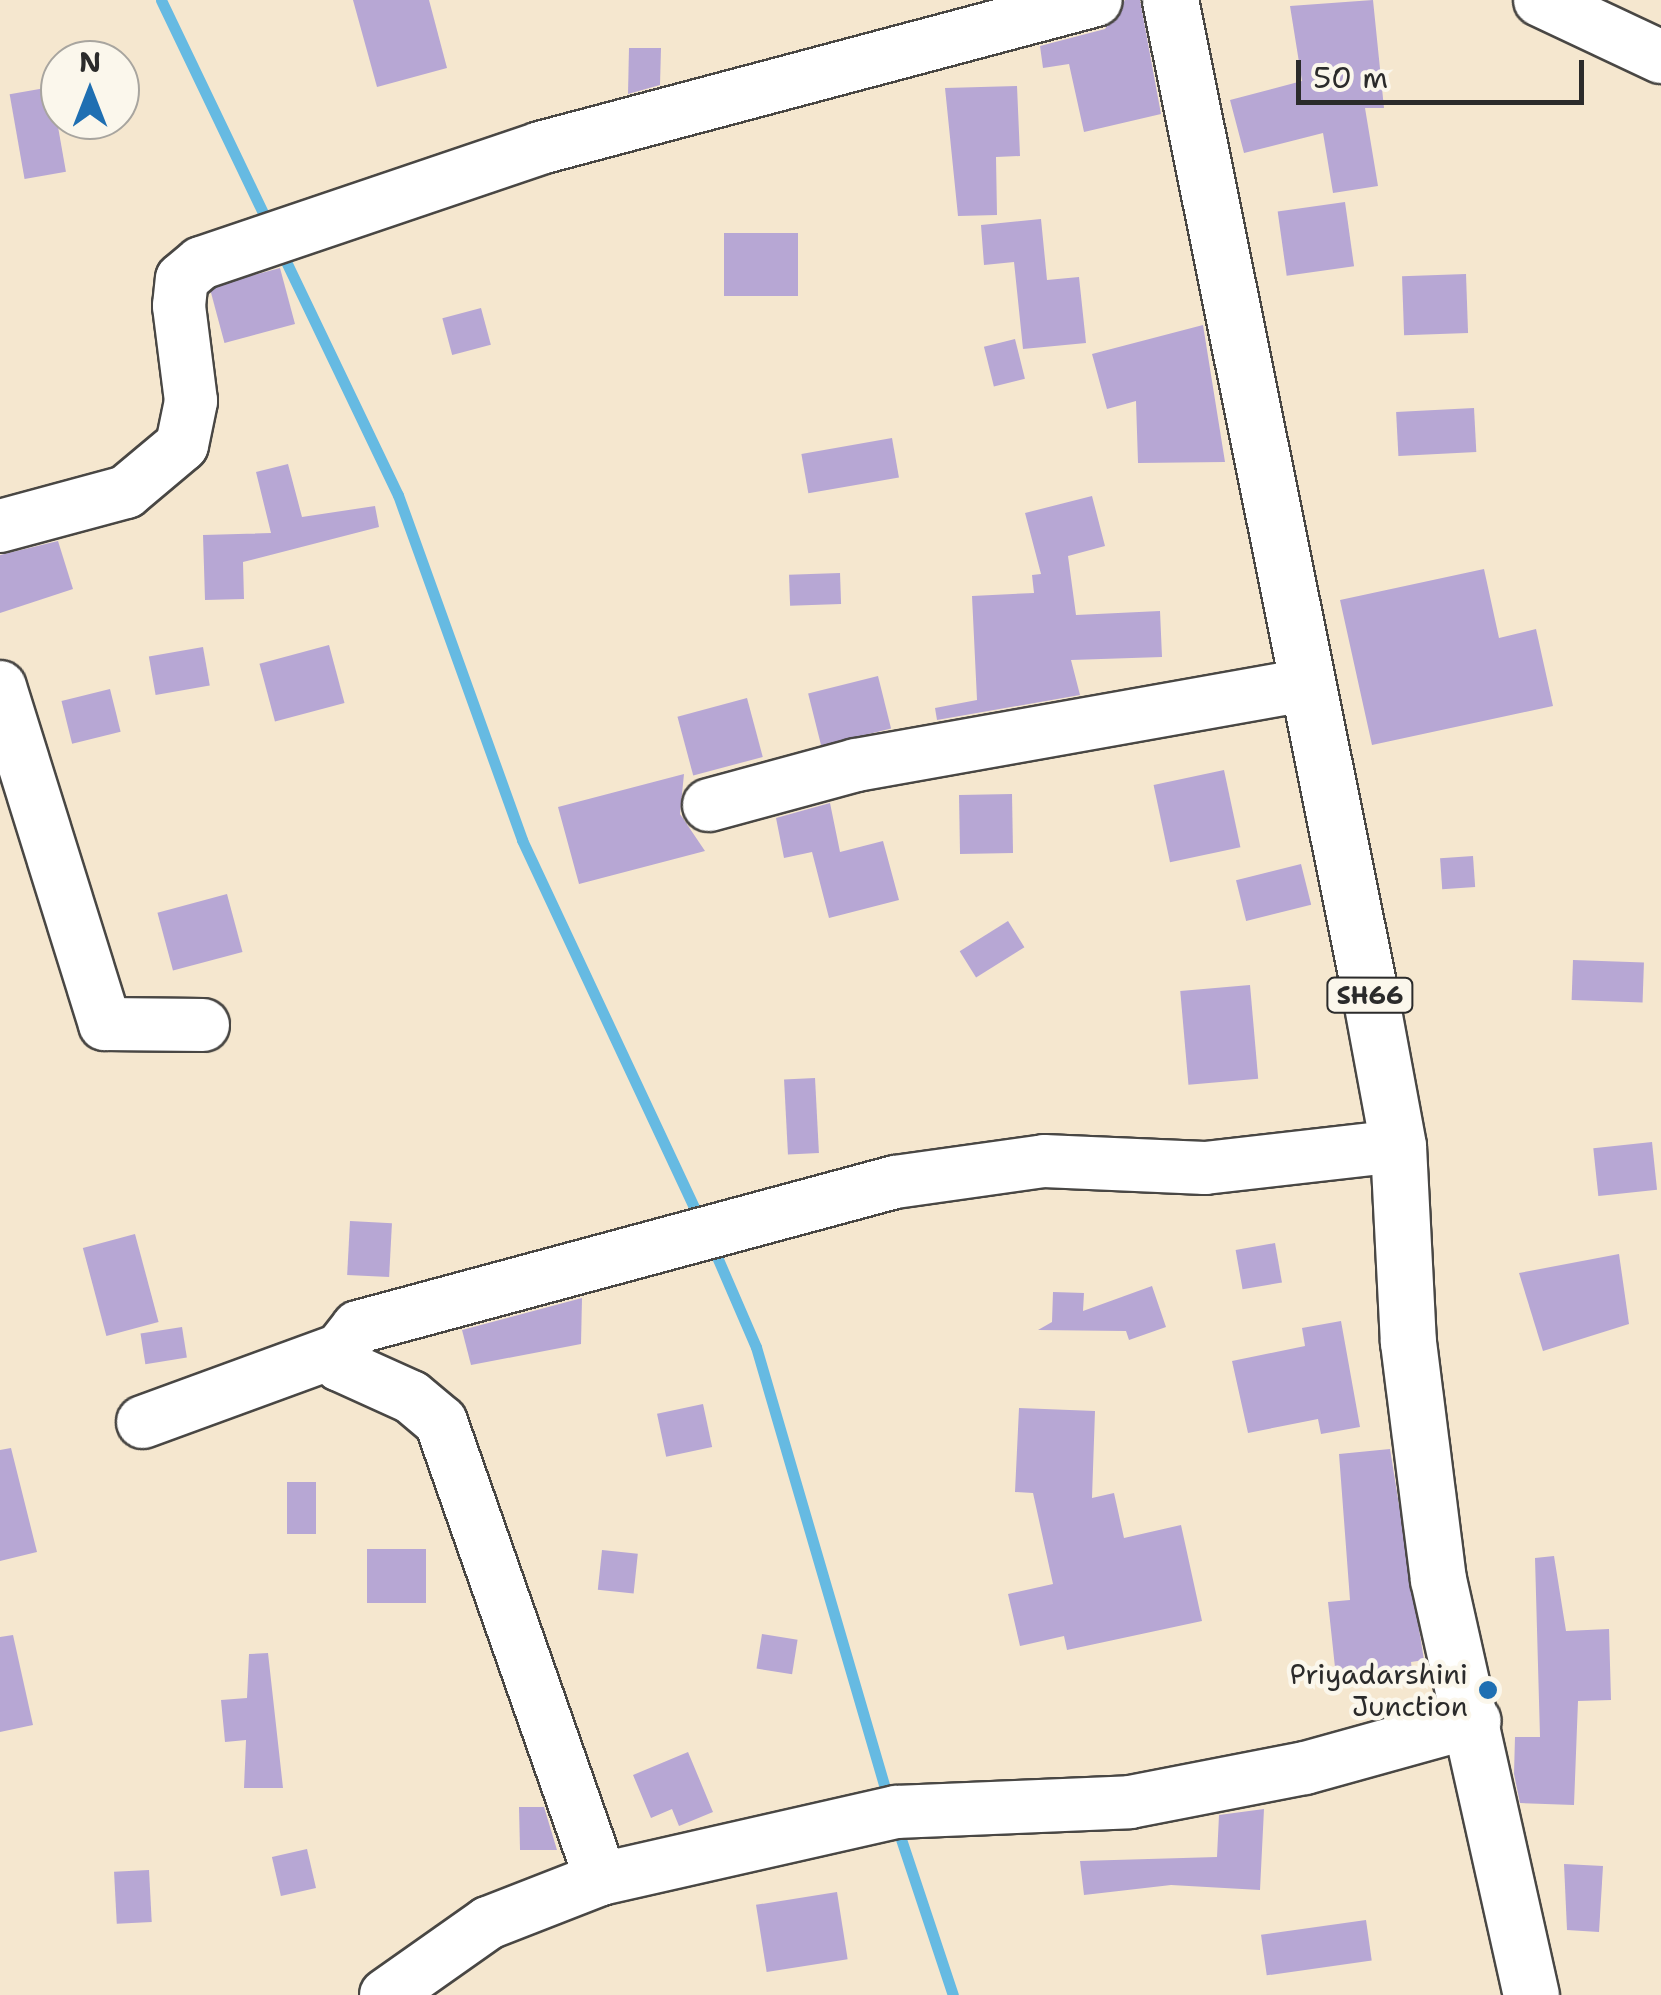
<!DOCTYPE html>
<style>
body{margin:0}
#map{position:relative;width:1661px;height:1995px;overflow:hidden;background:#f5e7cf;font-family:"Shantell Sans",sans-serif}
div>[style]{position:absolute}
.stream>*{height:11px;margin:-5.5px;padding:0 5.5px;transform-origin:5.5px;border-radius:5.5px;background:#66bae2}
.building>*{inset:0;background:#b7a7d4;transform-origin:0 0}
.roads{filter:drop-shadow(2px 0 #494744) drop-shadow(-2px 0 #494744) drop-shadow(0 2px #494744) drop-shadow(0 -2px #494744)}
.minor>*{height:52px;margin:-26px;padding:0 26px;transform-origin:26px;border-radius:26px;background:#fff}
.major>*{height:55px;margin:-27.5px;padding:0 27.5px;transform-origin:27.5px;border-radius:27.5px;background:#fff}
.dots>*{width:28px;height:28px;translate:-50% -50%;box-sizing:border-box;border:5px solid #fbf7ec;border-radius:50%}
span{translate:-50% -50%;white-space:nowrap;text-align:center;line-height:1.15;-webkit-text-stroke:9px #fbf7ec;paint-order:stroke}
.shield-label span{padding:2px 8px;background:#fbf7ec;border:2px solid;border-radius:8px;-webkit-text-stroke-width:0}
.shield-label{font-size:25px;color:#2b2b2b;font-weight:700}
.poi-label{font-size:28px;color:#2b2b2b}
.right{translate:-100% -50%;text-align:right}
.north{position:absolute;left:40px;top:40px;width:100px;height:100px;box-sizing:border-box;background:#fbf7ec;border:2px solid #a8a59f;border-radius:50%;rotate:0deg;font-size:28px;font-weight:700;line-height:40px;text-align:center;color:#2b2b2b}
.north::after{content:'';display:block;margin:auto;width:35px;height:45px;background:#1f6fb2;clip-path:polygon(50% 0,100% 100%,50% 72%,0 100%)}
.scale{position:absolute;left:1296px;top:60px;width:288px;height:45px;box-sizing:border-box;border:5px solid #2b2b2b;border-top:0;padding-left:12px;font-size:30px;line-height:35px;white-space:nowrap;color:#2b2b2b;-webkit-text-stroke:8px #fbf7ec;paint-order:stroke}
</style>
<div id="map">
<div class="stream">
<div style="left:161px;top:0;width:253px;rotate:64.4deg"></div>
<div style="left:280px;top:249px;width:273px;rotate:64.4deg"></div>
<div style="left:398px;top:495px;width:367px;rotate:70.2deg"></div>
<div style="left:522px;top:840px;width:422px;rotate:64.9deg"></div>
<div style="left:711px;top:1243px;width:113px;rotate:66.6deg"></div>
<div style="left:756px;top:1347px;width:473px;rotate:73.7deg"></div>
<div style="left:896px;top:1824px;width:180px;rotate:71.6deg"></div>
</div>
<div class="building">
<div style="clip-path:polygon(353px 0,429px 0,447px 68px,377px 87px)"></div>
<div style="clip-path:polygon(1125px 0,1140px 0,1161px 114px,1084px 132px,1069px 64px,1043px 68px,1040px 46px,1105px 29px)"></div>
<div style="clip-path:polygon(1373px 0,1384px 108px,1365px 108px,1378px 186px,1333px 193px,1323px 133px,1244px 153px,1230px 100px,1302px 81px,1290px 6px)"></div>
<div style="clip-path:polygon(629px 48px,661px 48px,660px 85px,628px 94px)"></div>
<div style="clip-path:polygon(1017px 86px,1020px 156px,996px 157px,997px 215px,958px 216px,945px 88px)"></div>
<div style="left:51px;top:87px;width:86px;height:42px;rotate:80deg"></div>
<div style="left:1345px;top:202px;width:65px;height:68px;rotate:82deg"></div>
<div style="clip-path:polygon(1041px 219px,1047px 280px,1079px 277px,1086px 343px,1023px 349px,1014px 262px,984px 265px,981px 225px)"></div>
<div style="left:798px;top:233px;width:63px;height:74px;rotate:90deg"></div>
<div style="left:280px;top:268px;width:58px;height:73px;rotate:75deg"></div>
<div style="left:1466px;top:274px;width:59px;height:64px;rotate:88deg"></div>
<div style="left:481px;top:308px;width:38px;height:40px;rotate:75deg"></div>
<div style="clip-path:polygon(1203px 325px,1225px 462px,1138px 463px,1136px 401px,1107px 409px,1092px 354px)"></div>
<div style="left:1015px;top:339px;width:41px;height:32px;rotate:76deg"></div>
<div style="left:1474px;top:408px;width:44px;height:78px;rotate:87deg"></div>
<div style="left:892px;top:438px;width:40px;height:92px;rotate:80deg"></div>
<div style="clip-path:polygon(288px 464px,302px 517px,375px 506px,379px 527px,243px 562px,244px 599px,205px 600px,203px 535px,271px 533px,256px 472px)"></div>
<div style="clip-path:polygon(1092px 496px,1105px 546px,1068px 556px,1076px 615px,1160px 611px,1162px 657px,1071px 660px,1080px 695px,937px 720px,935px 708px,977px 700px,972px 596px,1034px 593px,1032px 575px,1041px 574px,1025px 513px)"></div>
<div style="clip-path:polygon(58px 541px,73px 589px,0 613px,0 555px)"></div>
<div style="clip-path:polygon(1484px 569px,1499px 638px,1536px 629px,1553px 706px,1372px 745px,1340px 600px)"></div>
<div style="left:840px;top:573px;width:31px;height:51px;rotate:88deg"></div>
<div style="left:329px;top:645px;width:60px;height:72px;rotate:75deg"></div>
<div style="left:203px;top:647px;width:39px;height:55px;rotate:80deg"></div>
<div style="left:878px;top:676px;width:54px;height:72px;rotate:76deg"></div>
<div style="left:110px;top:689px;width:44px;height:50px;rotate:76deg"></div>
<div style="left:747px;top:698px;width:61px;height:72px;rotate:75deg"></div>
<div style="left:1224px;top:770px;width:79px;height:72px;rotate:78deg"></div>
<div style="clip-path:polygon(684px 774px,680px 814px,705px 851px,579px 884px,558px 807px)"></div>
<div style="left:1012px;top:794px;width:59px;height:53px;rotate:89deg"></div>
<div style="clip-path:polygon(830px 803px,840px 852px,883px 841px,899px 900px,829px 918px,812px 852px,784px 858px,776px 818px)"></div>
<div style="left:1473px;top:856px;width:31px;height:33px;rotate:86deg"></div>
<div style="left:1301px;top:864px;width:42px;height:67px;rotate:76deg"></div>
<div style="left:227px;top:894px;width:60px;height:72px;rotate:75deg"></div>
<div style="left:1008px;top:921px;width:31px;height:57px;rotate:58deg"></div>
<div style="left:1573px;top:960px;width:71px;height:40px;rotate:2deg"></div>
<div style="left:1250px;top:985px;width:94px;height:70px;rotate:85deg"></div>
<div style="left:815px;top:1078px;width:75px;height:31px;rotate:87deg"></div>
<div style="left:1652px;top:1142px;width:48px;height:59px;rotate:84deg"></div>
<div style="left:350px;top:1221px;width:42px;height:54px;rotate:3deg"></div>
<div style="left:135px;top:1234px;width:91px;height:54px;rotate:75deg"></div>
<div style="left:1275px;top:1243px;width:40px;height:40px;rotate:80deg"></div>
<div style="clip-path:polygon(1619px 1254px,1629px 1324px,1543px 1351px,1519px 1273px)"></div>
<div style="clip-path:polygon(1152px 1286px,1166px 1327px,1129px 1340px,1126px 1331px,1038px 1330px,1052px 1322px,1053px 1292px,1084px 1293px,1083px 1311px)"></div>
<div style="clip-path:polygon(582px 1298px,581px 1344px,471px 1365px,462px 1330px)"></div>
<div style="clip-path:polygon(1341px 1321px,1360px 1427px,1321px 1434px,1318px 1419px,1248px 1433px,1232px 1361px,1305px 1346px,1302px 1328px)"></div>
<div style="left:182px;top:1327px;width:31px;height:42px;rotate:81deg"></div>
<div style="left:703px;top:1404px;width:44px;height:47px;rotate:78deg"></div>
<div style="clip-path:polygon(1019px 1408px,1095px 1411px,1092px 1498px,1114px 1493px,1124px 1538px,1181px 1525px,1202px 1621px,1067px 1650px,1064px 1636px,1020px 1646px,1008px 1594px,1053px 1584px,1033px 1493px,1015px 1492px)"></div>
<div style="clip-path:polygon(11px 1448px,37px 1552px,0 1561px,0 1450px)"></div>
<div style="clip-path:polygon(1390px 1449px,1424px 1660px,1411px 1662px,1413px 1679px,1337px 1686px,1328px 1602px,1350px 1600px,1339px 1454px)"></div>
<div style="left:287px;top:1482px;width:29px;height:52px"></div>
<div style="left:367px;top:1549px;width:59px;height:54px"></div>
<div style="left:602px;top:1550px;width:36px;height:40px;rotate:6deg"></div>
<div style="clip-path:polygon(1554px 1556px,1566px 1631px,1609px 1629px,1611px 1700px,1578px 1701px,1574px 1805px,1520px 1803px,1514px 1774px,1515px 1737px,1540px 1737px,1535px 1558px)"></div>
<div style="left:762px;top:1634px;width:36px;height:35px;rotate:9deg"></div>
<div style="clip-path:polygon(13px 1635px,33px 1725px,0 1732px,0 1637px)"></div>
<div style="clip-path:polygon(268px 1653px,283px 1788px,244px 1788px,246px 1740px,225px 1742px,221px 1700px,247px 1698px,249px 1654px)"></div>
<div style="clip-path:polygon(688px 1752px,713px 1812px,679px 1826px,672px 1809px,651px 1818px,633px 1775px)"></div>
<div style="clip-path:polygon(519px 1807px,544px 1807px,557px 1850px,520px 1850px)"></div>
<div style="clip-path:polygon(1264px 1809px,1260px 1890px,1171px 1885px,1084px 1895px,1080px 1861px,1217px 1857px,1219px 1815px)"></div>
<div style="left:307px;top:1849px;width:40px;height:36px;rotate:77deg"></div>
<div style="clip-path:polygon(1564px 1864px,1603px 1866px,1599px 1932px,1567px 1930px)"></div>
<div style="left:149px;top:1870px;width:52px;height:35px;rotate:87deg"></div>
<div style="left:837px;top:1892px;width:68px;height:82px;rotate:81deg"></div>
<div style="left:1366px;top:1920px;width:41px;height:106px;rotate:82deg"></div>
</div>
<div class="roads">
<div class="minor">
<div style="left:1540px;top:0;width:134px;rotate:25.2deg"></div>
<div style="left:0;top:526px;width:131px;rotate:-15.1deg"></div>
<div style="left:126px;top:492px;width:73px;rotate:-40deg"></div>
<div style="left:182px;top:445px;width:45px;rotate:-78.4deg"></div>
<div style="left:191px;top:401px;width:96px;rotate:-97.2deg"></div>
<div style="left:179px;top:306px;width:27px;rotate:-84deg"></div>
<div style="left:182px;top:279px;width:25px;rotate:-40deg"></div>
<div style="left:201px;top:263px;width:358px;rotate:-18.7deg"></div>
<div style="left:540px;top:148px;width:575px;rotate:-14.91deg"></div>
<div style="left:0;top:687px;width:353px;rotate:72.7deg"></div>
<div style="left:105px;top:1024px;width:98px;rotate:0.6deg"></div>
<div style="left:709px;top:805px;width:152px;rotate:-15.2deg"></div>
<div style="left:856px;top:765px;width:458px;rotate:-10.1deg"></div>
<div style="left:143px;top:1422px;width:210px;rotate:-20.1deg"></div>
<div style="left:601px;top:1879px;width:484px;rotate:-109.3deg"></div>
<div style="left:441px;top:1422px;width:39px;rotate:-140deg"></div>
<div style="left:411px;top:1397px;width:78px;rotate:-155.7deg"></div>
<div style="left:340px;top:1365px;width:15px;rotate:-90deg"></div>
<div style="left:340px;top:1350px;width:29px;rotate:-52deg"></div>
<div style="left:358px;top:1327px;width:556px;rotate:-15.11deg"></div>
<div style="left:895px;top:1182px;width:150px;rotate:-8deg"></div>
<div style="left:1044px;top:1161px;width:161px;rotate:2.5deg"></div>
<div style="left:1205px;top:1168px;width:194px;rotate:-6.5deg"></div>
<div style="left:386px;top:1995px;width:125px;rotate:-35.2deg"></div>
<div style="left:488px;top:1923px;width:121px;rotate:-21.3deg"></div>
<div style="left:601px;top:1879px;width:303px;rotate:-12.8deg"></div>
<div style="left:896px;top:1812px;width:234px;rotate:-2.4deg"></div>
<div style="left:1130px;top:1802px;width:178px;rotate:-11deg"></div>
<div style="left:1305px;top:1768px;width:176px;rotate:-15.5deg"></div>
</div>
<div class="major">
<div style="left:1170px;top:0;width:1009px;rotate:78.62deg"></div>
<div style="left:1369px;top:989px;width:160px;rotate:79.5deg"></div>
<div style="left:1398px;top:1146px;width:196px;rotate:87.1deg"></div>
<div style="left:1408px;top:1342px;width:239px;rotate:82.8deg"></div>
<div style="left:1438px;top:1579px;width:426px;rotate:77.4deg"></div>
</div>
</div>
<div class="dots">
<div style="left:1488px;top:1690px;background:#1f6fb2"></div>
</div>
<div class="shield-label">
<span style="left:1370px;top:995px">SH66</span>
</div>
<div class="poi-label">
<span class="right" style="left:1468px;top:1690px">Priyadarshini<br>Junction</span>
</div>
<div class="north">N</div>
<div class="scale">50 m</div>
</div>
